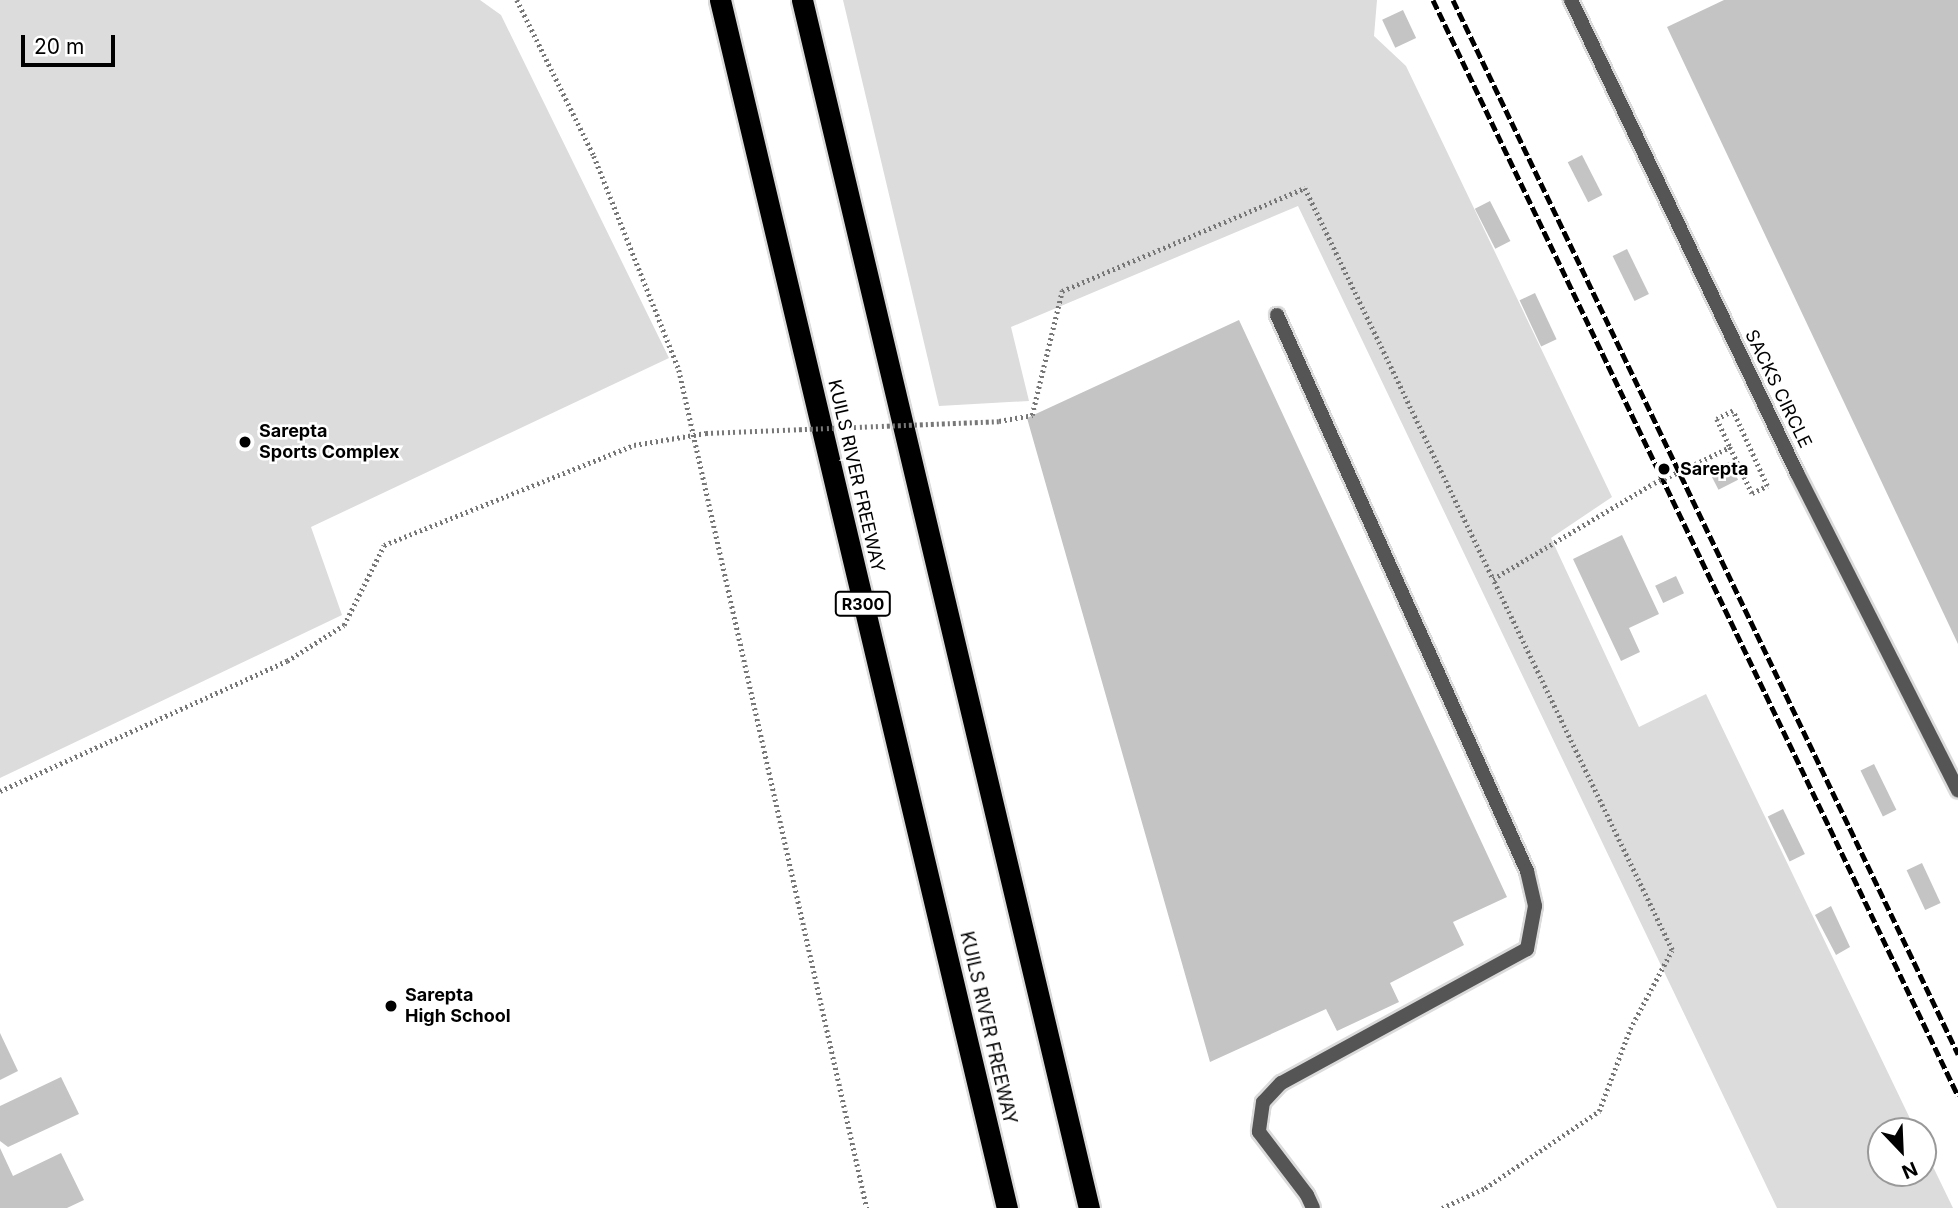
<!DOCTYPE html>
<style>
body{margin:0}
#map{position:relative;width:1958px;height:1208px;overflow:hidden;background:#fff;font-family:Inter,sans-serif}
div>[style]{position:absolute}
.green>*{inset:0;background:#dcdcdc}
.building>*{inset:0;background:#c4c4c4;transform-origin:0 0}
.path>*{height:4.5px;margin-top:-2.25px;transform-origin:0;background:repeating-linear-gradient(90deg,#777 0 2px,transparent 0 5.5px)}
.roads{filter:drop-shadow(2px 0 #dbdbdb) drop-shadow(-2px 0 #dbdbdb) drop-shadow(0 2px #dbdbdb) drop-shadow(0 -2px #dbdbdb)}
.lane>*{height:14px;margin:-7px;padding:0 7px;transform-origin:7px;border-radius:7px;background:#555}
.street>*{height:14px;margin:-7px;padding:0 7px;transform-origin:7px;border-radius:7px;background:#555}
.highway>*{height:21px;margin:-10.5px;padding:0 10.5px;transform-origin:10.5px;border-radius:10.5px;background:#000}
.rail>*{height:5px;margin-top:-2.5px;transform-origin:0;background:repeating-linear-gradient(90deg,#000 0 10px,transparent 0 13.5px)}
.path-bridge>*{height:4.5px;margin-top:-2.25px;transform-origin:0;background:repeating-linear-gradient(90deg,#777 0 2px,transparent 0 5.5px)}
.dots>*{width:19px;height:19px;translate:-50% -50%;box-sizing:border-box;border:4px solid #fff;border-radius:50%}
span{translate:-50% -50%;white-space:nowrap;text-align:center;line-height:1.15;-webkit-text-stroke:5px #fff;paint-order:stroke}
.shield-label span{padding:2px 5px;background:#fff;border:2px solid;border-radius:5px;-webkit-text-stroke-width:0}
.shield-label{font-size:16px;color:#000;font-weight:700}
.street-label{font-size:18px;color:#000}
.poi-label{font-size:18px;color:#000;font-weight:700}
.left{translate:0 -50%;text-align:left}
.north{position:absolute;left:1867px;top:1117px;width:70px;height:70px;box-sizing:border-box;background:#fff;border:2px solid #999;border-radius:50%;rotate:157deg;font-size:19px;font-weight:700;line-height:28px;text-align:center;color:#000}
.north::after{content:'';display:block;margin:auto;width:24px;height:32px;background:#000;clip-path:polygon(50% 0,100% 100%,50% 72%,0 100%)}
.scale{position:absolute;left:21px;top:35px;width:94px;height:32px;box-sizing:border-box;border:4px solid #000;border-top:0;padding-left:9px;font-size:21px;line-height:24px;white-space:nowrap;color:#000;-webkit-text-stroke:5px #fff;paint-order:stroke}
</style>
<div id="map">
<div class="green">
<div style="clip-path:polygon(0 0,480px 0,501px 15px,669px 358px,311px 527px,342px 615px,0 778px)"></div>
<div style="clip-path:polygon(843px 0,1377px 0,1374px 36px,1406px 66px,1612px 497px,1551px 538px,1639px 727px,1706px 694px,1916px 1131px,1881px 1131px,1881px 1173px,1923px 1173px,1923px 1146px,1953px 1208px,1777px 1208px,1298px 206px,1011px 327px,1029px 401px,939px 406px)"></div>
</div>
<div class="building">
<div style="clip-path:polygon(1724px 0,1958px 0,1958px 644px,1667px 27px)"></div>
<div style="left:1403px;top:10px;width:31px;height:23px;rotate:65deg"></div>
<div style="left:1582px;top:155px;width:45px;height:16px;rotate:63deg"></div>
<div style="left:1490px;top:201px;width:45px;height:17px;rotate:63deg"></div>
<div style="left:1627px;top:249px;width:50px;height:16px;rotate:64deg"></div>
<div style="left:1535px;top:293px;width:51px;height:17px;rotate:65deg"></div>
<div style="clip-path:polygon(1239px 320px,1507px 897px,1453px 922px,1464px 945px,1390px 983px,1399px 1002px,1337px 1031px,1326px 1009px,1210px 1062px,1027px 418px)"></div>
<div style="left:1729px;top:462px;width:20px;height:22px;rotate:63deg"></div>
<div style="clip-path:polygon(1622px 535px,1659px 614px,1629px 628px,1640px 652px,1621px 661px,1573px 559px)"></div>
<div style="left:1676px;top:576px;width:19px;height:23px;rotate:65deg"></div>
<div style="left:1874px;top:764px;width:51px;height:15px;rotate:64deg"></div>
<div style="left:1783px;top:809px;width:50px;height:17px;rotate:64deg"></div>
<div style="left:1922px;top:863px;width:44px;height:17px;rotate:65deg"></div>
<div style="clip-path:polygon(1831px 906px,1850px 947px,1836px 955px,1815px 915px)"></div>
<div style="clip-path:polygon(0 1033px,18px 1071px,0 1080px)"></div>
<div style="clip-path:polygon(61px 1077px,79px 1114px,8px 1147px,0 1141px,0 1106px)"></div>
<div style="clip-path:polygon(0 1148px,13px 1176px,61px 1153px,84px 1200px,67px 1208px,0 1208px)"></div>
</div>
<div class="path">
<div style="left:517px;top:0;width:174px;rotate:63.7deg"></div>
<div style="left:594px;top:156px;width:230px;rotate:68.3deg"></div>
<div style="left:679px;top:370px;width:859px;rotate:77.36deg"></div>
<div style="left:999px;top:421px;width:34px;rotate:-10deg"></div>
<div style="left:1032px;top:415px;width:128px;rotate:-76.4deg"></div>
<div style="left:1062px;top:291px;width:264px;rotate:-23deg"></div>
<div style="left:1305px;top:188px;width:434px;rotate:64.3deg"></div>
<div style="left:1493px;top:579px;width:187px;rotate:-30.8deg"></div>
<div style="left:1685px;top:469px;width:50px;rotate:-26.1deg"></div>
<div style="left:1730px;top:447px;width:51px;rotate:64.4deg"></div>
<div style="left:1752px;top:493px;width:17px;rotate:-25deg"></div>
<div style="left:1767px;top:486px;width:82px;rotate:-114.4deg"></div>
<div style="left:1733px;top:411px;width:18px;rotate:153deg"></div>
<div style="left:1717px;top:419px;width:31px;rotate:65deg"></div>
<div style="left:0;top:791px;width:315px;rotate:-24.4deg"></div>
<div style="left:287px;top:661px;width:67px;rotate:-32.3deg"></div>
<div style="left:344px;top:625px;width:89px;rotate:-63.4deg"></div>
<div style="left:384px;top:545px;width:269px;rotate:-21.8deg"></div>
<div style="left:634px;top:445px;width:73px;rotate:-9.5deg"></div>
<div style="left:1442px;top:1208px;width:47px;rotate:-24.9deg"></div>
<div style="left:1485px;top:1188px;width:138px;rotate:-34deg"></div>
<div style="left:1599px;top:1111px;width:88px;rotate:-69.3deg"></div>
<div style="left:1630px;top:1029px;width:89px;rotate:-62deg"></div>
<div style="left:1672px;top:950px;width:412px;rotate:-115.8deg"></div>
</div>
<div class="roads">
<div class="lane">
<div style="left:1571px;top:0;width:524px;rotate:64.46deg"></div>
<div style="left:1797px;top:473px;width:356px;rotate:63.1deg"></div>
<div style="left:1277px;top:315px;width:610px;rotate:65.79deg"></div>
<div style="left:1527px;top:871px;width:36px;rotate:77deg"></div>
<div style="left:1535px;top:906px;width:44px;rotate:100.5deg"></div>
<div style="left:1527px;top:949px;width:280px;rotate:151.4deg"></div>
<div style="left:1281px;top:1083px;width:26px;rotate:133deg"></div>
<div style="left:1263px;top:1102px;width:30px;rotate:98deg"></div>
<div style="left:1259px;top:1132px;width:79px;rotate:52.7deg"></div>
</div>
<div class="street">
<div style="left:1307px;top:1195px;width:14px;rotate:65deg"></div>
</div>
<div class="highway">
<div style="left:720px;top:0;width:1242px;rotate:76.64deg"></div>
<div style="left:802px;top:0;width:1242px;rotate:76.64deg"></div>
</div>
</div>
<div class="rail">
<div style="left:1433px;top:0;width:1215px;rotate:64.4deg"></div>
<div style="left:1453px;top:0;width:1169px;rotate:64.4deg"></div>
</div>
<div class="path-bridge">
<div style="left:706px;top:433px;width:293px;rotate:-2.3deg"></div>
<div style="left:1654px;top:483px;width:34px;rotate:-24deg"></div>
</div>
<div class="dots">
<div style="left:245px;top:442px;background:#000"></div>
<div style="left:1664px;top:469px;background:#000"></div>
<div style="left:391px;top:1006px;background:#000"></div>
</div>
<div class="shield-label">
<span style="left:863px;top:604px">R300</span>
</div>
<div class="street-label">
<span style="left:1778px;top:389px;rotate:64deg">SACKS CIRCLE</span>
<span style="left:856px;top:476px;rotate:77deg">KUILS RIVER FREEWAY</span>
<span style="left:988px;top:1028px;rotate:77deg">KUILS RIVER FREEWAY</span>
</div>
<div class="poi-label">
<span class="left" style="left:259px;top:442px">Sarepta<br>Sports Complex</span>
<span class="left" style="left:1680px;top:469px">Sarepta</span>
<span class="left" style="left:405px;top:1006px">Sarepta<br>High School</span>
</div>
<div class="north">N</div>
<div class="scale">20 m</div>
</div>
